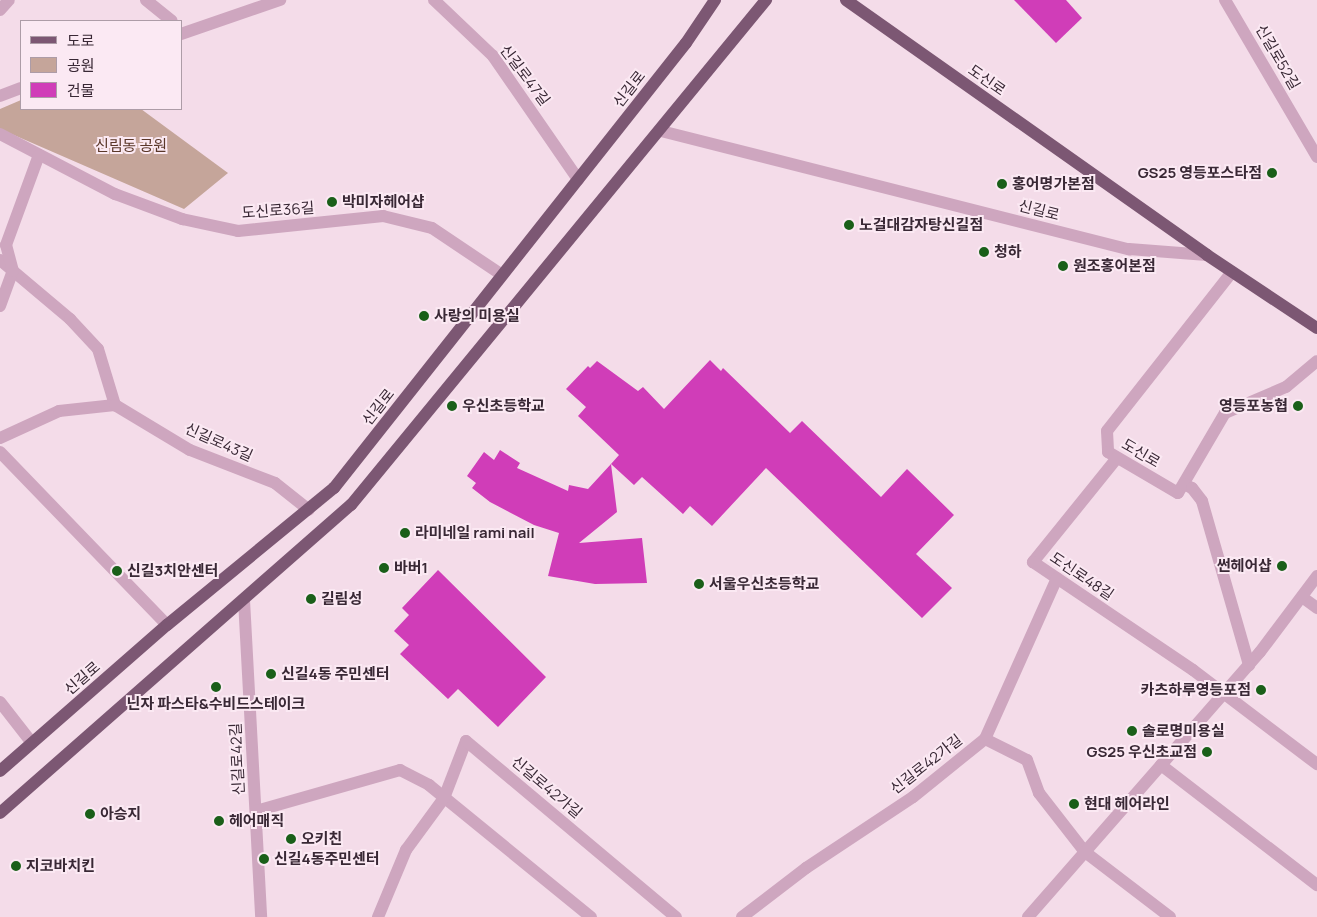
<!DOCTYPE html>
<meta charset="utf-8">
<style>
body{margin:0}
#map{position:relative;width:1317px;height:917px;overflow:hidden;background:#f4dce9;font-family:Manrope,"Noto Sans KR",sans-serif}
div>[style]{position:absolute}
.green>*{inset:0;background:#c5a59a}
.building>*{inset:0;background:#d03db8}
.minor>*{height:12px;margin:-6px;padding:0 6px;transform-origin:6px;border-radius:6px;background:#cea6bf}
.major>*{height:12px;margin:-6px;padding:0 6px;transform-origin:6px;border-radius:6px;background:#7c5773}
.dots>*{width:14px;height:14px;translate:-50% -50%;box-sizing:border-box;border:2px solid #fbe9f3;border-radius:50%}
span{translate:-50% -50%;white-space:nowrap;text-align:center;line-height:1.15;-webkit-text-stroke:4px #fbe9f3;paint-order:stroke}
.street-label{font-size:15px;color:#392835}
.park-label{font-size:15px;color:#5a3729}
.poi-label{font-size:15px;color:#392835;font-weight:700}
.right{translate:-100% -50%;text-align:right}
.left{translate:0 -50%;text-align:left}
.legend{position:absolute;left:20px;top:20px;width:162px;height:90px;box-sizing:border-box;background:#fbe9f3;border:1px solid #ad9ca7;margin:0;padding:6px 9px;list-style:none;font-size:15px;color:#392835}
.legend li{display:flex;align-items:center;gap:10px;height:25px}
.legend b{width:25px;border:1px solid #ad9ca7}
</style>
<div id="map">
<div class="green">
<div style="clip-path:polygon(21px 100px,21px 109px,141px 109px,228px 173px,184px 209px,0 129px,0 109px)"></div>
</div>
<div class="building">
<div style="clip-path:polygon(1014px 0,1066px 0,1082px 18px,1056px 43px)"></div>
<div style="clip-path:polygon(710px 360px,721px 371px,723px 368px,790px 433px,802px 421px,881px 497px,907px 469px,954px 515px,916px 554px,952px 588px,922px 618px,766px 468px,712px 526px,690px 506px,683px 514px,642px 477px,634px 485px,611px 464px,619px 455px,578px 416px,586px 407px,566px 389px,588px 366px,590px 368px,597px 361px,638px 391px,643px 387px,664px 409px)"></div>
<div style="clip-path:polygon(500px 450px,520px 463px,517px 468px,568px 491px,569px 485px,588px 489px,611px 464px,617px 512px,579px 543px,642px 538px,647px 583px,595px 584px,548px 576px,559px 533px,534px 525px,490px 502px,472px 488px,476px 483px,467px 476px,484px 452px,494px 460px)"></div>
<div style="clip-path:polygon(438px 570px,546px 677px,498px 727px,458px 689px,448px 699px,400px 654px,409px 645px,394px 631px,409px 615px,402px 608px)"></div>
</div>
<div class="minor">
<div style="left:146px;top:0;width:33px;rotate:39deg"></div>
<div style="left:434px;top:0;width:81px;rotate:43.5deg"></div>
<div style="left:493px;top:56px;width:150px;rotate:55.4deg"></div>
<div style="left:1225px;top:0;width:182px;rotate:59.6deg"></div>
<div style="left:0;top:10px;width:13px;rotate:-48deg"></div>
<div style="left:181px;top:34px;width:105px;rotate:-19deg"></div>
<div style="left:0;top:96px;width:22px;rotate:-21deg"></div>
<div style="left:661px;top:131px;width:483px;rotate:14.2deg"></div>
<div style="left:1129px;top:249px;width:78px;rotate:4.4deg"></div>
<div style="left:0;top:134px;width:130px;rotate:27.6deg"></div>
<div style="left:115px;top:194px;width:72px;rotate:20.5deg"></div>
<div style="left:182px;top:219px;width:57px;rotate:12.1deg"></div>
<div style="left:238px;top:231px;width:146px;rotate:-5.9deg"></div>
<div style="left:383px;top:216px;width:50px;rotate:13.8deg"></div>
<div style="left:432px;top:228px;width:84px;rotate:33.9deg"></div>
<div style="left:0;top:260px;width:92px;rotate:40.1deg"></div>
<div style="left:70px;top:319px;width:41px;rotate:47deg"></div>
<div style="left:98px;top:349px;width:59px;rotate:73.1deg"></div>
<div style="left:1232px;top:272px;width:202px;rotate:128.2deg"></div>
<div style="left:1107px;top:431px;width:21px;rotate:87deg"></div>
<div style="left:1108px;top:452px;width:81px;rotate:30.4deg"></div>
<div style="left:1178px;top:493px;width:93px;rotate:-59.6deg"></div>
<div style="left:1225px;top:413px;width:66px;rotate:-23.1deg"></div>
<div style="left:1286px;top:387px;width:40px;rotate:-40deg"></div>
<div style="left:0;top:306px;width:37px;rotate:-70deg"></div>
<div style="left:13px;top:271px;width:27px;rotate:-105deg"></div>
<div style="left:6px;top:245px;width:96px;rotate:-69.9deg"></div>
<div style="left:0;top:438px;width:65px;rotate:-24.6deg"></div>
<div style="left:59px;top:411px;width:56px;rotate:-6.1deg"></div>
<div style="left:115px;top:405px;width:87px;rotate:31deg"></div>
<div style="left:190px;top:450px;width:91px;rotate:21.2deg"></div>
<div style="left:275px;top:483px;width:43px;rotate:38.5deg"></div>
<div style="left:0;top:452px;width:240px;rotate:46deg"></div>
<div style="left:1117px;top:458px;width:134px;rotate:128.9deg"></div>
<div style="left:1033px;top:562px;width:193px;rotate:34deg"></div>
<div style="left:1193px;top:670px;width:156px;rotate:37.2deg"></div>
<div style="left:1184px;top:484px;width:9px;rotate:27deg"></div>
<div style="left:1192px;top:488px;width:16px;rotate:52deg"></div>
<div style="left:1202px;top:501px;width:171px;rotate:74deg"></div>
<div style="left:1302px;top:597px;width:19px;rotate:36deg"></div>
<div style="left:244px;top:600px;width:317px;rotate:86.9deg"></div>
<div style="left:0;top:702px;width:52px;rotate:52deg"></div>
<div style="left:985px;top:739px;width:47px;rotate:26.6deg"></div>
<div style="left:1027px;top:760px;width:35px;rotate:70deg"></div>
<div style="left:1039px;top:793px;width:75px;rotate:52.1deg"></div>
<div style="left:1085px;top:852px;width:107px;rotate:37.4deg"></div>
<div style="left:1161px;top:765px;width:197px;rotate:37.6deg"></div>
<div style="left:256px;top:811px;width:150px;rotate:-15.9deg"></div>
<div style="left:400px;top:770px;width:33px;rotate:27deg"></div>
<div style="left:429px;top:785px;width:209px;rotate:39.2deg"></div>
<div style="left:378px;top:917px;width:73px;rotate:-67.3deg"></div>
<div style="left:406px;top:850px;width:64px;rotate:-53.8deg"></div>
<div style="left:444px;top:798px;width:61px;rotate:-68.9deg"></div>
<div style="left:466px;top:741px;width:274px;rotate:40deg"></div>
<div style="left:742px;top:917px;width:81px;rotate:-37.4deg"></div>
<div style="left:806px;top:868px;width:128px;rotate:-33.6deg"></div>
<div style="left:913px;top:797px;width:92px;rotate:-38.9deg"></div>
<div style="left:985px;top:739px;width:176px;rotate:-65.9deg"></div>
<div style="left:1028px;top:917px;width:352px;rotate:-48.8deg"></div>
<div style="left:1260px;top:652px;width:95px;rotate:-53.1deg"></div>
</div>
<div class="major">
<div style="left:846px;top:0;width:442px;rotate:35.2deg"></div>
<div style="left:1207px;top:255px;width:132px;rotate:33.6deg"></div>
<div style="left:0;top:771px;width:222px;rotate:-41.2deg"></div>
<div style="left:167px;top:625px;width:216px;rotate:-39.4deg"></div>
<div style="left:334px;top:488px;width:567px;rotate:-51.66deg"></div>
<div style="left:686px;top:43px;width:52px;rotate:-56deg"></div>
<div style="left:0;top:813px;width:467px;rotate:-41.3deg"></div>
<div style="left:351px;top:505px;width:654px;rotate:-50.59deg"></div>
</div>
<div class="dots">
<div style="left:1272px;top:173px;background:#1a5f19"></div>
<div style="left:1002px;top:184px;background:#1a5f19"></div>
<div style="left:332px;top:202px;background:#1a5f19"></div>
<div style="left:849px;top:225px;background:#1a5f19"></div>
<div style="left:984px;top:252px;background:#1a5f19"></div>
<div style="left:1063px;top:266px;background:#1a5f19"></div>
<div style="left:424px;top:316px;background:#1a5f19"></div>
<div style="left:452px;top:406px;background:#1a5f19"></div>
<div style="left:1298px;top:406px;background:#1a5f19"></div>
<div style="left:405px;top:533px;background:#1a5f19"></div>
<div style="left:1282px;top:566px;background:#1a5f19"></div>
<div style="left:384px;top:568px;background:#1a5f19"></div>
<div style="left:117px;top:571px;background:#1a5f19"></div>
<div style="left:699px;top:584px;background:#1a5f19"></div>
<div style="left:311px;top:599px;background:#1a5f19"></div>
<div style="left:271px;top:674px;background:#1a5f19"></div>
<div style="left:216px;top:687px;background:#1a5f19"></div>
<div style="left:1261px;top:690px;background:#1a5f19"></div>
<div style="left:1132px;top:731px;background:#1a5f19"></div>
<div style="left:1207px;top:752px;background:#1a5f19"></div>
<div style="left:1074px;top:804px;background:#1a5f19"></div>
<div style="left:90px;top:814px;background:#1a5f19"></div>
<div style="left:219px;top:821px;background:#1a5f19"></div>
<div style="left:291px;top:839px;background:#1a5f19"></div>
<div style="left:264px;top:859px;background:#1a5f19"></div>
<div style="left:16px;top:866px;background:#1a5f19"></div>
</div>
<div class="street-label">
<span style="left:1278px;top:57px;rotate:60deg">신길로52길</span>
<span style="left:525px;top:75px;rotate:53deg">신길로47길</span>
<span style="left:987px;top:80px;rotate:35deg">도신로</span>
<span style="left:629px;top:89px;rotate:-52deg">신길로</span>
<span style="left:278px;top:210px;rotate:-4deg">도신로36길</span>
<span style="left:1039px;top:210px;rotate:14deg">신길로</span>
<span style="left:378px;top:407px;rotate:-52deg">신길로</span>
<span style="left:219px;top:442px;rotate:24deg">신길로43길</span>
<span style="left:1141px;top:453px;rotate:30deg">도신로</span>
<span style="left:1082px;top:576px;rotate:34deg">도신로48길</span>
<span style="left:82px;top:678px;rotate:-41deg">신길로</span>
<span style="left:237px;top:759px;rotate:-93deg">신길로42길</span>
<span style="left:926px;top:764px;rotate:-38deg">신길로42가길</span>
<span style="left:547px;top:787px;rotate:40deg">신길로42가길</span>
</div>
<div class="park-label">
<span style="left:131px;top:146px">신림동 공원</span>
</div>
<div class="poi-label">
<span class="right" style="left:1262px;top:173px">GS25 영등포스타점</span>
<span class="left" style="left:1012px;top:184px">홍어명가본점</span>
<span class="left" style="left:342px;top:202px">박미자헤어샵</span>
<span class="left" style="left:859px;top:225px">노걸대감자탕신길점</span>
<span class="left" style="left:994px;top:252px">청하</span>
<span class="left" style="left:1073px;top:266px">원조홍어본점</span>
<span class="left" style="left:434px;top:316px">사랑의 미용실</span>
<span class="left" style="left:462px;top:406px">우신초등학교</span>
<span class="right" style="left:1288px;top:406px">영등포농협</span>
<span class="left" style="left:415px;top:533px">라미네일 rami nail</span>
<span class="right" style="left:1272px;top:566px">썬헤어샵</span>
<span class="left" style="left:394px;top:568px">바버1</span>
<span class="left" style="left:127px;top:571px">신길3치안센터</span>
<span class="left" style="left:709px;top:584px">서울우신초등학교</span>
<span class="left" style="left:321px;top:599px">길림성</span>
<span class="left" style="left:281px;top:674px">신길4동 주민센터</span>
<span class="right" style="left:1251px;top:690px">카츠하루영등포점</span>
<span style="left:216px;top:704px">닌자 파스타&amp;수비드스테이크</span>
<span class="left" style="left:1142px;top:731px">솔로명미용실</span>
<span class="right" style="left:1197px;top:752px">GS25 우신초교점</span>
<span class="left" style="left:1084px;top:804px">현대 헤어라인</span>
<span class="left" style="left:100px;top:814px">아승지</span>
<span class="left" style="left:229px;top:821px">헤어매직</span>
<span class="left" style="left:301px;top:839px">오키친</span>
<span class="left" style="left:274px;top:859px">신길4동주민센터</span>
<span class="left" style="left:26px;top:866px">지코바치킨</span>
</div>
<ul class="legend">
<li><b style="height:6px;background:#7c5773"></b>도로</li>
<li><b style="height:14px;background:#c5a59a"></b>공원</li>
<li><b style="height:14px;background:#d03db8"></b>건물</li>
</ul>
</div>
